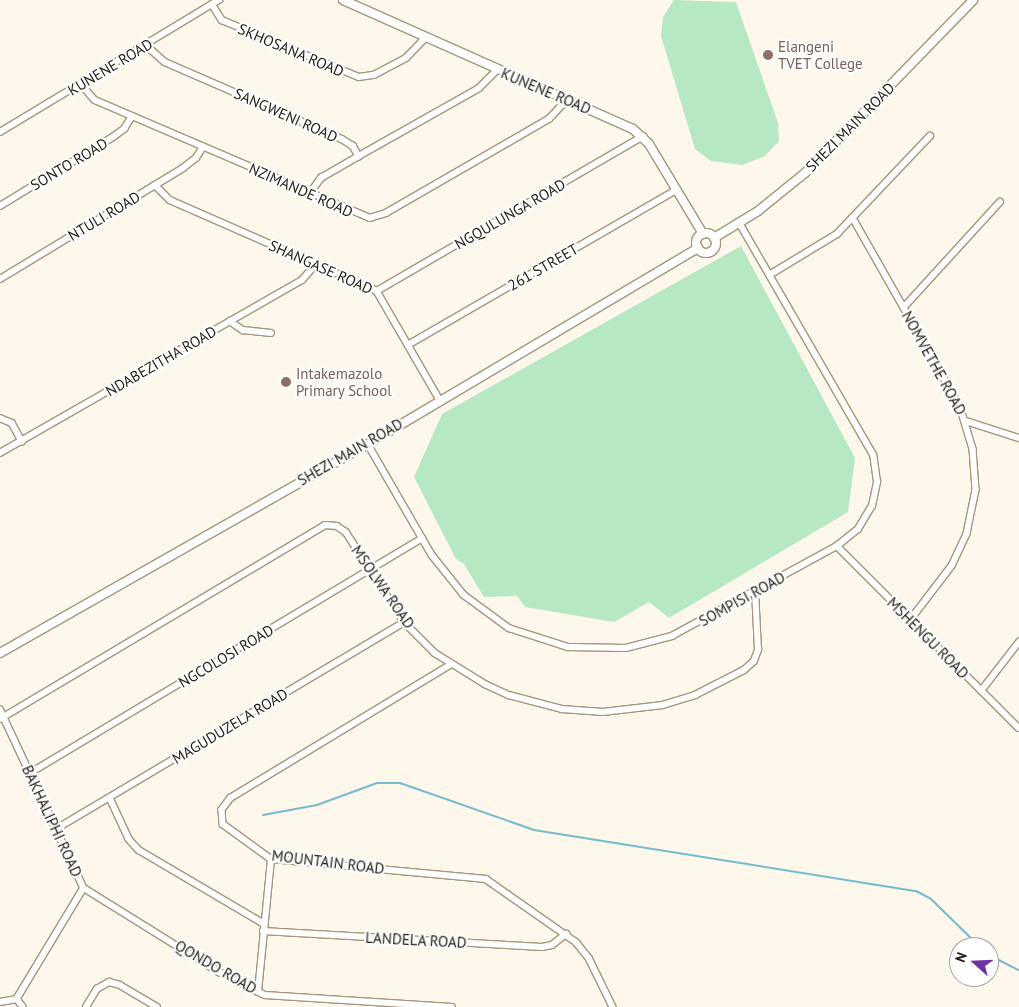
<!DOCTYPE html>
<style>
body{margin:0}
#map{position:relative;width:1019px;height:1007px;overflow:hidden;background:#fdf7ec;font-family:"PT Sans",sans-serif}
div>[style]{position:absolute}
.green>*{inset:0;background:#b7e8c4}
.stream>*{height:2px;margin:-1px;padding:0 1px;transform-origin:1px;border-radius:1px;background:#77b9cf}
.roads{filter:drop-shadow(1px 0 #a4967b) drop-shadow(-1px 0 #a4967b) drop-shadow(0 1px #a4967b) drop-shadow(0 -1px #a4967b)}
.street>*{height:5.5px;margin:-2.75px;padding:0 2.75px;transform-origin:2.75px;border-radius:2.75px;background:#fff}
.secondary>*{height:8px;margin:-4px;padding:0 4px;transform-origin:4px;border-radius:4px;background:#fff}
.secondary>.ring{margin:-4px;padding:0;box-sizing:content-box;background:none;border:8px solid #fff;border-radius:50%}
.dots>*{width:14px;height:14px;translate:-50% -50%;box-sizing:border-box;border:2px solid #fff;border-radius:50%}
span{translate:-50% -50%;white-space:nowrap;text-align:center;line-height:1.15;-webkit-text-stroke:4.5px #fff;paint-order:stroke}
.education-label{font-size:15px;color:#785e54}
.left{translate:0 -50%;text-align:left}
.street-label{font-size:15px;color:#201a10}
.north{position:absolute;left:949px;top:937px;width:50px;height:50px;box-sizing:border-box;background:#fff;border:1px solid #a6a39f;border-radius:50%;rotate:290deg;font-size:14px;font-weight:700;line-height:20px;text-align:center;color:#201a10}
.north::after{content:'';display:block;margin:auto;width:18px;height:22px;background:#7231a6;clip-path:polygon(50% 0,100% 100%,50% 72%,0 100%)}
</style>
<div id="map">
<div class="green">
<div style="clip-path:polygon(674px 0,736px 2px,778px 123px,779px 141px,765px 156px,742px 165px,711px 161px,695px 149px,661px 36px,663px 17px)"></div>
<div style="clip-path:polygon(741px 246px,855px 458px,848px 512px,669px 618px,649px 602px,614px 622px,525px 607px,517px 596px,484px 597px,464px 564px,456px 559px,414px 477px,442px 414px)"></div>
</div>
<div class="stream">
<div style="left:263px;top:815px;width:55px;rotate:-10.5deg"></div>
<div style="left:317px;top:805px;width:64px;rotate:-20.1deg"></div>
<div style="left:377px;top:783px;width:23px"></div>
<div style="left:400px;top:783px;width:142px;rotate:19.3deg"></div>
<div style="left:534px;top:830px;width:387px;rotate:9.1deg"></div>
<div style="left:916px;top:891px;width:17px;rotate:28deg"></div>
<div style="left:931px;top:899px;width:69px;rotate:44.4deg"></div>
<div style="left:989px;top:955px;width:34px;rotate:27deg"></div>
</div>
<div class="roads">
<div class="street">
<div style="left:212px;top:4px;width:19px;rotate:58deg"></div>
<div style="left:222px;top:20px;width:148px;rotate:22.6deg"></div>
<div style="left:359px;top:77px;width:15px;rotate:-8deg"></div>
<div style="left:374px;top:75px;width:36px;rotate:-28deg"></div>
<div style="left:406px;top:58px;width:28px;rotate:-46deg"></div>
<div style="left:146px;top:45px;width:25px;rotate:42deg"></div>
<div style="left:165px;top:62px;width:193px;rotate:23.5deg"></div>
<div style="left:342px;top:139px;width:13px;rotate:32deg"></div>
<div style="left:353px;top:146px;width:12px;rotate:59deg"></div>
<div style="left:359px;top:156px;width:138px;rotate:-29.5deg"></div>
<div style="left:479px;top:88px;width:25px;rotate:-45deg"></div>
<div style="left:81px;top:84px;width:21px;rotate:49deg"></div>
<div style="left:95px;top:100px;width:299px;rotate:23.2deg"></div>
<div style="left:370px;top:218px;width:17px;rotate:-17deg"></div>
<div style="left:386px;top:213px;width:188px;rotate:-30deg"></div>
<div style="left:549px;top:119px;width:26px;rotate:-47deg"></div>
<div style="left:0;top:132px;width:256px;rotate:-31.1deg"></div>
<div style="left:155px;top:185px;width:21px;rotate:45deg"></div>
<div style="left:170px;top:200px;width:226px;rotate:23.7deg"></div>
<div style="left:377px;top:291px;width:126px;rotate:60deg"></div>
<div style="left:310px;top:193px;width:19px;rotate:-54deg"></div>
<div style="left:321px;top:178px;width:44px;rotate:-30.1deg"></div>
<div style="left:0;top:206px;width:132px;rotate:-31.4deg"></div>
<div style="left:113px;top:137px;width:14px;rotate:-36deg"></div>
<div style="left:124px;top:129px;width:15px;rotate:-58deg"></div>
<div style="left:853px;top:218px;width:216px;rotate:60.4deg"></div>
<div style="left:960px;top:406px;width:45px;rotate:73.2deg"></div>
<div style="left:973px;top:449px;width:41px;rotate:85.8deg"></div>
<div style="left:976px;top:490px;width:45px;rotate:101.6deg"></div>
<div style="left:967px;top:534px;width:35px;rotate:115deg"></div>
<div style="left:952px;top:566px;width:69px;rotate:127.4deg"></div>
<div style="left:771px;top:274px;width:77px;rotate:-31.2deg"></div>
<div style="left:837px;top:234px;width:135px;rotate:-46.5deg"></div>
<div style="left:0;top:279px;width:214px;rotate:-31.2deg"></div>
<div style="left:183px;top:168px;width:16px;rotate:-38deg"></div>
<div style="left:196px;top:158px;width:13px;rotate:-58deg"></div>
<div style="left:377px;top:291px;width:308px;rotate:-30.2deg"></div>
<div style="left:904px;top:307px;width:142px;rotate:-47.6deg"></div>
<div style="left:230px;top:321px;width:16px;rotate:35deg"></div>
<div style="left:243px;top:330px;width:28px;rotate:6deg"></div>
<div style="left:408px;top:345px;width:310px;rotate:-30deg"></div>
<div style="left:0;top:418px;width:13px;rotate:23deg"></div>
<div style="left:12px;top:423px;width:21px;rotate:61deg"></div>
<div style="left:966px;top:421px;width:56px;rotate:17.8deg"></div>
<div style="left:368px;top:444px;width:128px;rotate:60deg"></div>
<div style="left:432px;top:555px;width:51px;rotate:51.3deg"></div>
<div style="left:464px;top:595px;width:56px;rotate:36.3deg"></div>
<div style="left:509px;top:628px;width:62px;rotate:17.9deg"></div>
<div style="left:568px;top:647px;width:58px;rotate:1deg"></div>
<div style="left:626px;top:648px;width:48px;rotate:-14.6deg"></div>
<div style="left:672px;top:636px;width:188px;rotate:-28.6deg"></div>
<div style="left:837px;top:546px;width:27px;rotate:-39deg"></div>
<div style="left:858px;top:529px;width:27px;rotate:-59deg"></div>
<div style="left:872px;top:506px;width:25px;rotate:-78deg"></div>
<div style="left:877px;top:482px;width:27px;rotate:-98deg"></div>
<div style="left:873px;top:455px;width:268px;rotate:-120deg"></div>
<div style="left:0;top:453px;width:348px;rotate:-29.8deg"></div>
<div style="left:302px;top:280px;width:21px;rotate:-49deg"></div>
<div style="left:837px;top:546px;width:257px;rotate:45deg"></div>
<div style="left:451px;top:665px;width:257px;rotate:148.8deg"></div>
<div style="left:231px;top:798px;width:15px;rotate:127deg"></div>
<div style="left:222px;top:810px;width:14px;rotate:86deg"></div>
<div style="left:223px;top:824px;width:59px;rotate:36.1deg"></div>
<div style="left:271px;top:859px;width:216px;rotate:5.3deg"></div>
<div style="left:486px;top:879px;width:110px;rotate:35deg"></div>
<div style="left:576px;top:942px;width:21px;rotate:51deg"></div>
<div style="left:589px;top:958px;width:55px;rotate:63.9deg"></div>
<div style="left:981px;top:691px;width:62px;rotate:-52.2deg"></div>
<div style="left:0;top:709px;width:198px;rotate:64.9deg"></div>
<div style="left:84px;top:888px;width:130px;rotate:121.1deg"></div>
<div style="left:17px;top:999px;width:10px;rotate:53deg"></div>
<div style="left:0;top:719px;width:378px;rotate:-30.8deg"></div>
<div style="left:325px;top:525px;width:12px;rotate:5deg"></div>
<div style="left:337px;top:526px;width:11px;rotate:34deg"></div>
<div style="left:346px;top:532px;width:107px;rotate:57.2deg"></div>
<div style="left:404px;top:622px;width:44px;rotate:45deg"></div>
<div style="left:435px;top:653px;width:59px;rotate:31.8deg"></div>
<div style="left:485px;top:684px;width:26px;rotate:25deg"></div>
<div style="left:509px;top:695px;width:55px;rotate:14.8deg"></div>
<div style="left:562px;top:709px;width:41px;rotate:4.2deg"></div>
<div style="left:603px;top:712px;width:60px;rotate:-6.7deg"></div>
<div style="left:663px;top:705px;width:34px;rotate:-17deg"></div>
<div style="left:695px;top:695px;width:55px;rotate:-27deg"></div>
<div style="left:744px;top:670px;width:13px;rotate:-42deg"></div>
<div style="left:754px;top:661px;width:12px;rotate:-70deg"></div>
<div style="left:758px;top:650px;width:59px;rotate:-92.9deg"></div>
<div style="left:30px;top:773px;width:457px;rotate:-30.9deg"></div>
<div style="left:110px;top:798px;width:45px;rotate:65.1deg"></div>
<div style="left:129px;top:839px;width:15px;rotate:48deg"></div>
<div style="left:139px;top:850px;width:144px;rotate:30.5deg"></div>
<div style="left:56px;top:829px;width:405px;rotate:-30.7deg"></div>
<div style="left:84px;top:888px;width:159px;rotate:31.9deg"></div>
<div style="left:219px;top:972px;width:51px;rotate:26.6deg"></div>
<div style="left:265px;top:995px;width:187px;rotate:3.7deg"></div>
<div style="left:263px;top:931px;width:279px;rotate:3.3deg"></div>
<div style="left:542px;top:947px;width:10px;rotate:-11deg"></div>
<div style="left:552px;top:945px;width:18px;rotate:-38deg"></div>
<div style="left:258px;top:992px;width:134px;rotate:-84.4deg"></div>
<div style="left:0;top:1002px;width:17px;rotate:-10deg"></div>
<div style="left:86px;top:1007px;width:21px;rotate:-59deg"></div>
<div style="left:97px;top:989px;width:14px;rotate:-30deg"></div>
<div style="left:109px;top:982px;width:11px;rotate:15deg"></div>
<div style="left:120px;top:985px;width:43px;rotate:30.7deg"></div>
</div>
<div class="secondary">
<div style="left:343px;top:0;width:317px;rotate:24deg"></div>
<div style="left:633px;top:129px;width:22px;rotate:43deg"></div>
<div style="left:649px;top:144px;width:105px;rotate:59deg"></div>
<div class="ring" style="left:696px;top:233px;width:12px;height:12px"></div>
<div style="left:714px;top:238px;width:52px;rotate:-31.5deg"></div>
<div style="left:758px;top:211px;width:60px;rotate:-39deg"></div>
<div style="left:805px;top:173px;width:241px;rotate:-45.8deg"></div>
<div style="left:0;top:653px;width:423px;rotate:-29.6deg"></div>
<div style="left:368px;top:444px;width:384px;rotate:-30.7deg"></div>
</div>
</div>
<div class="dots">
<div style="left:768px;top:55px;background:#8d6e63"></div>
<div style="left:286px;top:382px;background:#8d6e63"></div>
</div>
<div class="education-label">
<span class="left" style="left:778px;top:55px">Elangeni<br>TVET College</span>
<span class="left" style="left:296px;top:382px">Intakemazolo<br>Primary School</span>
</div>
<div class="street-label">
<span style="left:291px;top:50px;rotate:23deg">SKHOSANA ROAD</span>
<span style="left:110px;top:67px;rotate:-31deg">KUNENE ROAD</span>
<span style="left:546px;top:91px;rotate:23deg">KUNENE ROAD</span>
<span style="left:286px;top:115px;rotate:24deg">SANGWENI ROAD</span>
<span style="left:850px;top:127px;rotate:-45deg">SHEZI MAIN ROAD</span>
<span style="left:69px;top:164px;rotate:-31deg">SONTO ROAD</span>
<span style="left:301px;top:190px;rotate:24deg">NZIMANDE ROAD</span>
<span style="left:510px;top:214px;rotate:-30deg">NGQULUNGA ROAD</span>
<span style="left:104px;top:216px;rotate:-31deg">NTULI ROAD</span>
<span style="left:321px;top:267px;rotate:24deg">SHANGASE ROAD</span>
<span style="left:543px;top:267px;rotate:-30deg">261 STREET</span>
<span style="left:161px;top:361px;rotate:-30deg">NDABEZITHA ROAD</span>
<span style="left:934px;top:363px;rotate:61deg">NOMVETHE ROAD</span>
<span style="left:350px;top:452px;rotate:-30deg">SHEZI MAIN ROAD</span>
<span style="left:383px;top:587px;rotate:55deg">MSOLWA ROAD</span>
<span style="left:742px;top:599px;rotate:-29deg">SOMPISI ROAD</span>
<span style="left:928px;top:638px;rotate:45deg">MSHENGU ROAD</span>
<span style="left:226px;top:656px;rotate:-31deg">NGCOLOSI ROAD</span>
<span style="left:230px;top:726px;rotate:-31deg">MAGUDUZELA ROAD</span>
<span style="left:52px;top:821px;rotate:65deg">BAKHALIPHI ROAD</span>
<span style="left:328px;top:862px;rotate:7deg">MOUNTAIN ROAD</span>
<span style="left:416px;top:940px;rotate:3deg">LANDELA ROAD</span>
<span style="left:216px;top:967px;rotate:30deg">QONDO ROAD</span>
</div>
<div class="north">N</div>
</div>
